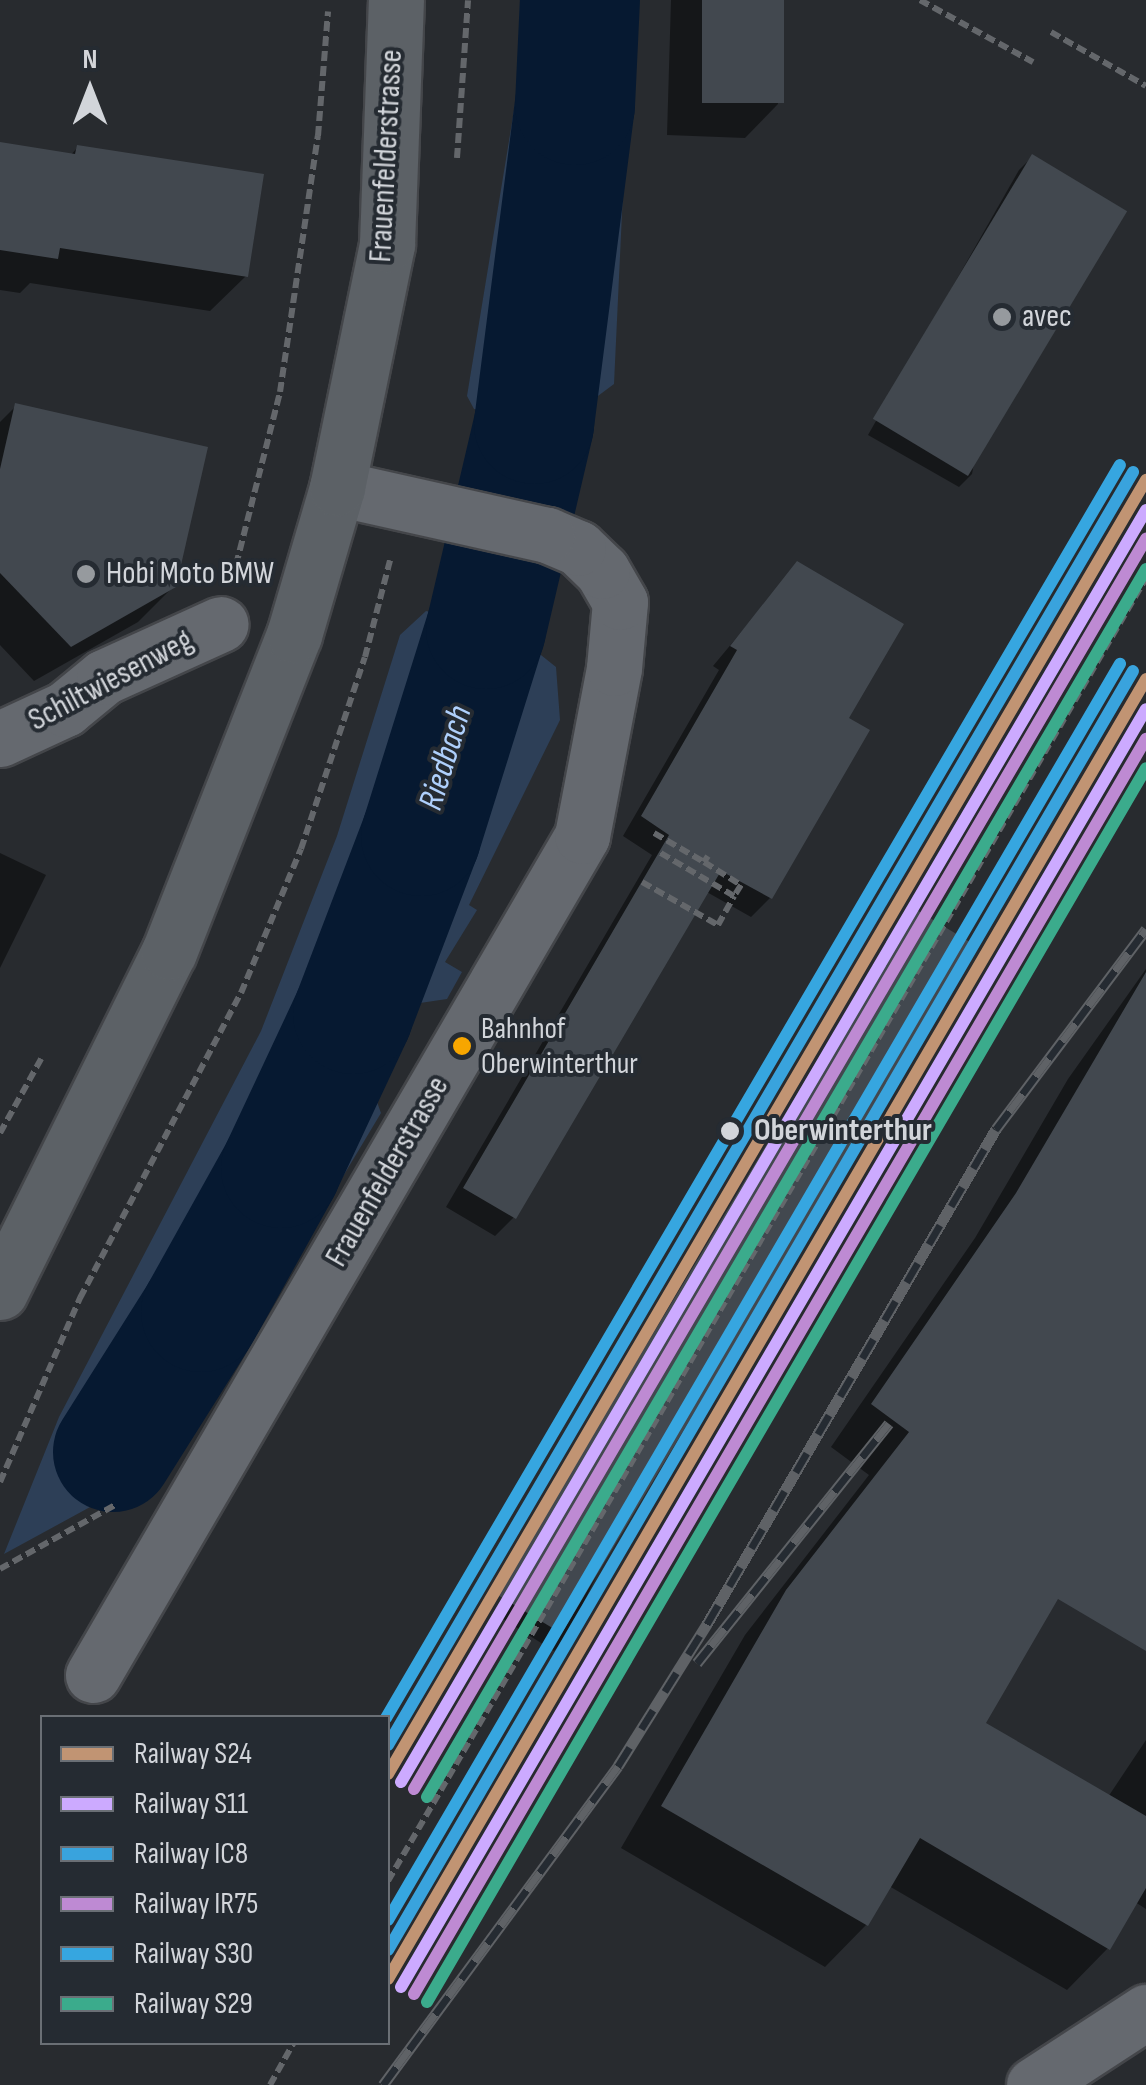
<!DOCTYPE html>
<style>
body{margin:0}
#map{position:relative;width:1146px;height:2085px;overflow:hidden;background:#282b2f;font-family:"Sofia Sans Condensed",sans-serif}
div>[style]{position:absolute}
.green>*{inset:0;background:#2d3f57}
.shadow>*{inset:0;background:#0007}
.river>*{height:120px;margin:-60px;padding:0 60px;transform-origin:60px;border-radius:60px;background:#061931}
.building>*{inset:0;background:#42484f;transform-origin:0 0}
.path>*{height:6px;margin-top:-3px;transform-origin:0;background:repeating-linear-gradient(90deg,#64676b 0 10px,transparent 0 15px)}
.roads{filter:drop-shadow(2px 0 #44464a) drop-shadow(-2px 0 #44464a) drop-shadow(0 2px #44464a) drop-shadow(0 -2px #44464a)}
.minor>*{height:55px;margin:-27.5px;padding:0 27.5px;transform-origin:27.5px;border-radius:27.5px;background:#65696f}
.major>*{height:55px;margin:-27.5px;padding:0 27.5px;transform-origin:27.5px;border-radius:27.5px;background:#5c6166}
.rail>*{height:11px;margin-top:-5.5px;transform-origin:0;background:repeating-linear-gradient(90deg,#252b32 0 22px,#5f6266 0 44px);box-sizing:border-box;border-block:2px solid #5f6266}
.rail-1>*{height:12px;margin:-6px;padding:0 6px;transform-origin:6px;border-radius:6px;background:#c19473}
.rail-2>*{height:12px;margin:-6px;padding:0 6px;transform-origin:6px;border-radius:6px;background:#caf}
.rail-3>*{height:12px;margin:-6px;padding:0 6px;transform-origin:6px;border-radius:6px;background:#39a3dd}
.rail-4>*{height:12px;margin:-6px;padding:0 6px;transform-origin:6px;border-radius:6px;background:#be8ad3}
.rail-5>*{height:12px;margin:-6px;padding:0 6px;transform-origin:6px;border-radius:6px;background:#36a6e0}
.rail-6>*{height:12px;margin:-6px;padding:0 6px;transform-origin:6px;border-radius:6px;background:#3bab8c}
.dots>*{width:28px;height:28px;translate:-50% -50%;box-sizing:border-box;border:5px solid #252b32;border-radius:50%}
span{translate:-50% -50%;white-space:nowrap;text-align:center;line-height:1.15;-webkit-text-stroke:8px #252b32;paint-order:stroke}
.bus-label{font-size:30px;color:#d2d5da}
.left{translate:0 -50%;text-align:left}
.street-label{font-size:32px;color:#d2d5da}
.poi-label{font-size:32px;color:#d2d5da}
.stop-label{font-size:32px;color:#d2d5da;font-weight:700}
.water-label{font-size:35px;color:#afd0fc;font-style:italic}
.legend{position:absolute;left:40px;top:1715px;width:350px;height:330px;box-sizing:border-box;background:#252b32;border:2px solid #6a6f75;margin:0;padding:12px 18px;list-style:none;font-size:30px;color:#d2d5da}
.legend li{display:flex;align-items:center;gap:20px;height:50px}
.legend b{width:50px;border:2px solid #6a6f75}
.north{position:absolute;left:40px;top:40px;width:100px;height:100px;-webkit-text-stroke:8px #252b32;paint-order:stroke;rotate:0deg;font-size:28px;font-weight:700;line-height:40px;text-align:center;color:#d2d5da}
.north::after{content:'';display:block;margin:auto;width:35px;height:45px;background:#d2d5da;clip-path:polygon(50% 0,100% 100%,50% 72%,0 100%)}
</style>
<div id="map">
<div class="green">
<div style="clip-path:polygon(520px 0,632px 0,614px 384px,555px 428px,474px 409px,467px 396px,519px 80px)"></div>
<div style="clip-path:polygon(426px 611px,507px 628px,556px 667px,560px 720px,469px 905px,477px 910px,445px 962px,462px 972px,447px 999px,420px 1003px,372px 1088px,381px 1113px,159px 1483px,147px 1476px,4px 1554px,59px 1417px,261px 1031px,337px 836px,400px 635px)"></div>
</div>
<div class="shadow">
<div style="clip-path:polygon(671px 0,781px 0,778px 104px,745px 138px,667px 135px)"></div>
<div style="clip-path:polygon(0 145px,70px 156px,77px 148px,246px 276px,210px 311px,30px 283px,20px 293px,0 290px)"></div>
<div style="clip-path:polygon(1032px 157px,972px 474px,959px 487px,868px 435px,1019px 170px)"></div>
<div style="clip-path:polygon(16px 406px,174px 586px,138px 622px,34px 681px,0 645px,0 422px)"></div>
<div style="clip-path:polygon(798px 564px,846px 719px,770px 898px,751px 917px,705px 891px,514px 1217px,495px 1236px,446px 1207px,652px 855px,623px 836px,719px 670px,713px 666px)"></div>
<div style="clip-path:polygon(0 853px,46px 875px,0 968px)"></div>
<div style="clip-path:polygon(911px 909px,567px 1638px,554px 1651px,495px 1614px,898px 922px)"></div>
<div style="clip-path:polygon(1146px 969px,1146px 1424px,983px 1724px,1108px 1797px,1146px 1740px,1146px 1909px,1135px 1902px,1108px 1948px,1067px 1990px,889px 1886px,866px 1925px,825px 1967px,621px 1848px,745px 1635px,869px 1475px,831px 1447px,975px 1238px,1068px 1079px)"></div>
</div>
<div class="river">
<div style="left:113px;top:1452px;width:165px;rotate:-57.8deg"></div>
<div style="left:201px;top:1312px;width:165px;rotate:-60.9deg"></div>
<div style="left:281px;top:1168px;width:170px;rotate:-64.9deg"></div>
<div style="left:353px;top:1014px;width:191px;rotate:-69.1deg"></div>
<div style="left:421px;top:836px;width:217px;rotate:-72.6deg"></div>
<div style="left:486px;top:629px;width:211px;rotate:-76.8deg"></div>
<div style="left:534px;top:424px;width:322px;rotate:-82.7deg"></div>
<div style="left:575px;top:105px;width:105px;rotate:-87.3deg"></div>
</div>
<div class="building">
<div style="left:702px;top:0;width:82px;height:103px"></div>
<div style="clip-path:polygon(0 142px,75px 154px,77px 145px,264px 174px,248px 277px,60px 248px,58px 259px,0 250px)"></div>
<div style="left:1032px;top:154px;width:111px;height:309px;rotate:31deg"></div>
<div style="clip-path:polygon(15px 403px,208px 447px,176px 587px,71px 647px,0 573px,0 469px)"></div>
<div style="clip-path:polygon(797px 561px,904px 624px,849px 718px,870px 730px,772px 899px,721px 871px,516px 1219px,463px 1188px,669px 835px,641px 816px,737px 650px,730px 646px)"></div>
<div style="left:910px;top:906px;width:76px;height:803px;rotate:31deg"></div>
<div style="clip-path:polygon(1146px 972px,1146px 1651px,1058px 1599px,986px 1723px,1146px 1816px,1146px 1888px,1110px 1950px,920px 1838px,868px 1926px,661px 1806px,786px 1590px,909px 1432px,871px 1404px,1016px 1193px)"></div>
</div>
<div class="path">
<div style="left:920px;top:0;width:129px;rotate:28.8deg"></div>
<div style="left:1051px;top:32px;width:109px;rotate:29.6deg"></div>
<div style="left:457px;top:158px;width:158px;rotate:-86deg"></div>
<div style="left:236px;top:565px;width:179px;rotate:-75.7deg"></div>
<div style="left:280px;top:392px;width:259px;rotate:-81.6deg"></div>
<div style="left:318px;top:136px;width:125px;rotate:-85.4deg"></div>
<div style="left:654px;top:833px;width:58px;rotate:30.1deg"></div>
<div style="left:704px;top:862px;width:7px;rotate:-56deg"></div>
<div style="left:704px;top:862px;width:44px;rotate:31.9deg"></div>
<div style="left:741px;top:885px;width:13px;rotate:122deg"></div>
<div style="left:642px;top:882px;width:87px;rotate:29.5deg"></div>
<div style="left:718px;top:925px;width:33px;rotate:-61deg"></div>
<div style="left:734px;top:896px;width:87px;rotate:-149.6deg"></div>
<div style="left:0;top:1133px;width:85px;rotate:-61deg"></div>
<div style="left:0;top:1482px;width:201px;rotate:-66.5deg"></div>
<div style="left:80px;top:1298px;width:345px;rotate:-62.2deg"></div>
<div style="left:241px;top:993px;width:156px;rotate:-67.4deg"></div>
<div style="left:301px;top:849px;width:202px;rotate:-71.6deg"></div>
<div style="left:365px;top:657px;width:100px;rotate:-75.5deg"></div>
<div style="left:0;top:1569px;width:134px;rotate:-29.1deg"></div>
<div style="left:388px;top:1881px;width:1507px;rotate:-59.81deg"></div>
<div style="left:270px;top:2085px;width:49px;rotate:-60.8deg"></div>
</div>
<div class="roads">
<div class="minor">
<div style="left:0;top:739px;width:72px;rotate:-24.8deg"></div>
<div style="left:65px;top:709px;width:50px;rotate:-39.4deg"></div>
<div style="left:104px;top:677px;width:128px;rotate:-24.4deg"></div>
<div style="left:93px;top:1675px;width:971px;rotate:-59.76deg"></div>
<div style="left:582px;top:836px;width:171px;rotate:-79.2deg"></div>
<div style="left:614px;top:668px;width:66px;rotate:-84.8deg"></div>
<div style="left:620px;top:602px;width:36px;rotate:-120deg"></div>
<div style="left:602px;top:571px;width:33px;rotate:-136deg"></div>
<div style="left:578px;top:548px;width:34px;rotate:-157deg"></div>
<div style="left:547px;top:535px;width:215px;rotate:-167.4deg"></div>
<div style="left:1034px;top:2085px;width:134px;rotate:-33.1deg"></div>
</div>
<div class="major">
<div style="left:0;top:1292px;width:380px;rotate:-63.6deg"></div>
<div style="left:169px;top:952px;width:341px;rotate:-68.5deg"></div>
<div style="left:294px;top:635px;width:153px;rotate:-73.7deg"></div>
<div style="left:337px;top:488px;width:249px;rotate:-78.4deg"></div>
<div style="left:387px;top:244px;width:244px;rotate:-87.9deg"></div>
</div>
</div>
<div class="rail">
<div style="left:697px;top:1663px;width:307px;rotate:-51.3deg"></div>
<div style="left:383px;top:2085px;width:396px;rotate:-53.6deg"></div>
<div style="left:618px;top:1766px;width:168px;rotate:-57.9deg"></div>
<div style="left:707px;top:1624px;width:573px;rotate:-59.72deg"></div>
<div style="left:996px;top:1129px;width:250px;rotate:-53.1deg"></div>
</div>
<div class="rail-1">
<div style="left:388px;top:1774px;width:1500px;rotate:-59.64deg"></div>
<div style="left:388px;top:1979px;width:1505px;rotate:-59.75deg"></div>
</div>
<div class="rail-2">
<div style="left:401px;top:1782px;width:1474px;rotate:-59.64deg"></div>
<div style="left:401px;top:1987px;width:1479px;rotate:-59.76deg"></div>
</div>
<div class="rail-3">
<div style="left:388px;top:1745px;width:1475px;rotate:-59.66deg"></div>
<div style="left:388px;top:1950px;width:1480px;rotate:-59.78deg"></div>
</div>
<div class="rail-4">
<div style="left:414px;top:1789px;width:1449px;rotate:-59.65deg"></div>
<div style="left:414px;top:1994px;width:1453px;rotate:-59.75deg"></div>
</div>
<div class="rail-5">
<div style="left:386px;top:1718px;width:1452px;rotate:-59.64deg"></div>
<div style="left:388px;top:1920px;width:1454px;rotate:-59.77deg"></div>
</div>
<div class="rail-6">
<div style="left:427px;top:1797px;width:1423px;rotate:-59.65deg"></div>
<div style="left:427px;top:2002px;width:1428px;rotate:-59.77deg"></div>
</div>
<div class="dots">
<div style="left:1002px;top:317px;background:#969a9e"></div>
<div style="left:86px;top:574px;background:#969a9e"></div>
<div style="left:462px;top:1046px;background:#f7a600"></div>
<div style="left:730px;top:1131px;background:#d2d5da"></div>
</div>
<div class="bus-label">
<span class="left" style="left:481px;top:1046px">Bahnhof<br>Oberwinterthur</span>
</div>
<div class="street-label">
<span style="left:387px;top:156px;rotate:-87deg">Frauenfelderstrasse</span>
<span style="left:111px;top:681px;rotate:-28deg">Schiltwiesenweg</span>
<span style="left:388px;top:1172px;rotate:-60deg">Frauenfelderstrasse</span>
</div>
<div class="poi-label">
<span class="left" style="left:1022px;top:317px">avec</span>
<span class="left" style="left:106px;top:574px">Hobi Moto BMW</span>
</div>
<div class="stop-label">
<span class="left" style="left:754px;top:1131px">Oberwinterthur</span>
</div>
<div class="water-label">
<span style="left:446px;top:758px;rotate:-73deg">Riedbach</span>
</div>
<ul class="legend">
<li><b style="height:12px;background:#c19473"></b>Railway S24</li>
<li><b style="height:12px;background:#caf"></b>Railway S11</li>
<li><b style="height:12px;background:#39a3dd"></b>Railway IC8</li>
<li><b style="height:12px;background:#be8ad3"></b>Railway IR75</li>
<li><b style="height:12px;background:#36a6e0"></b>Railway S30</li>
<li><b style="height:12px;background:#3bab8c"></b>Railway S29</li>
</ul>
<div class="north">N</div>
</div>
